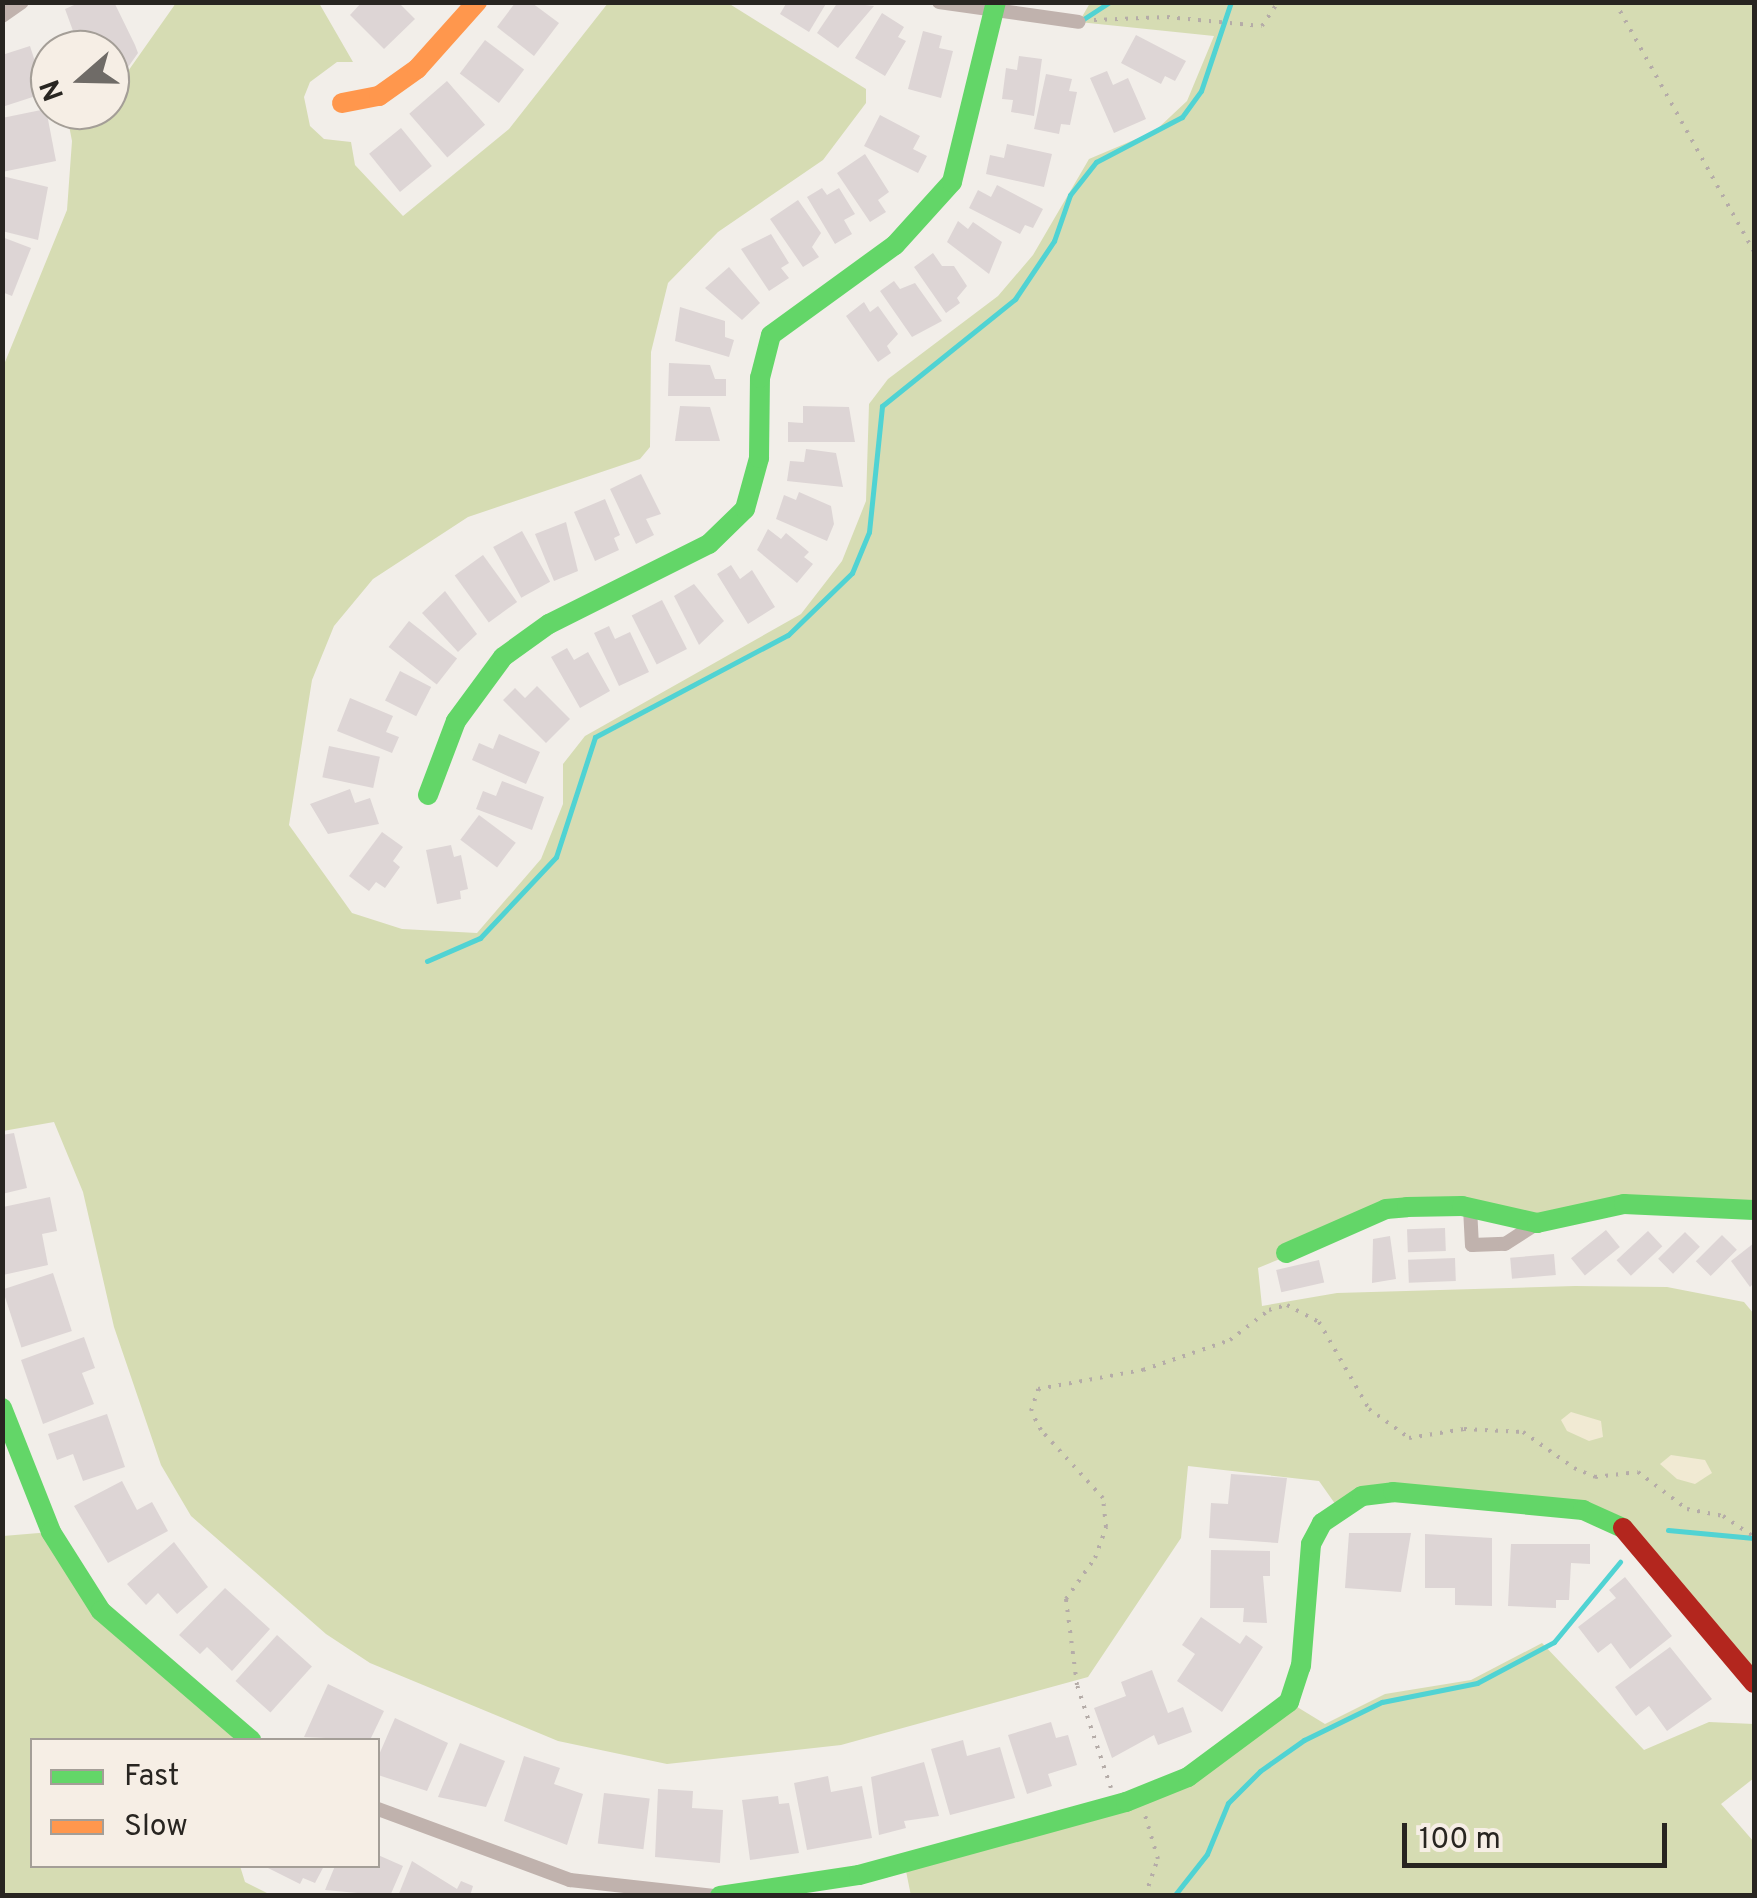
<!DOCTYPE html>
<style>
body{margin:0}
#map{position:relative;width:1757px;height:1898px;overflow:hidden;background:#f2eee9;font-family:Overpass,sans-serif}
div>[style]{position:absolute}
.green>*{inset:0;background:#d6dcb3}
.sand>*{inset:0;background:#f1ead3}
.stream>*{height:5px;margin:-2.5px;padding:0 2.5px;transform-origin:2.5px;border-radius:2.5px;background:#50d3d3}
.building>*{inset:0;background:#ddd5d5;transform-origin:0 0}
.path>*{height:4px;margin-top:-2px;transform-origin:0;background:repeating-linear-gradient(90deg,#b5aca8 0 2.5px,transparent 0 10.5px)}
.street>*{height:14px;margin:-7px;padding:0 7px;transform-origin:7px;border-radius:7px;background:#c0b2ad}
.fast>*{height:20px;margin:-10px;padding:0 10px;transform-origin:10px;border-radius:10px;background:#63d668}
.slow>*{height:20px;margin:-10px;padding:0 10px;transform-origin:10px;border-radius:10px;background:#ff974d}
.jam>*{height:20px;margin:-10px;padding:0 10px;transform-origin:10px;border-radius:10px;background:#b3261e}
span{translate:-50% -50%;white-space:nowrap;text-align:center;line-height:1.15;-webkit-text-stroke:9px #f6eee5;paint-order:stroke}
.frame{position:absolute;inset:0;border:5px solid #282521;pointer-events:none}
.legend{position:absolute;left:30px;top:1738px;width:350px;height:130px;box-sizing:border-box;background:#f6eee5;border:2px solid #a49e97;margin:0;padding:12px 18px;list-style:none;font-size:30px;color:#282521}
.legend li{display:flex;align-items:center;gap:20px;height:50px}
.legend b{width:50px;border:2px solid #a49e97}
.north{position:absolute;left:30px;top:30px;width:100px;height:100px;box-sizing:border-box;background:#f6eee5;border:2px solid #a49e97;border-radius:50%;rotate:250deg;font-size:28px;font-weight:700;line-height:40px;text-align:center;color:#282521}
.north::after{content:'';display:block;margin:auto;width:35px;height:45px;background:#6f6b67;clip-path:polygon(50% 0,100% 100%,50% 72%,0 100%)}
.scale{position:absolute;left:1402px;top:1823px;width:265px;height:45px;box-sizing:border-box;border:5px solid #282521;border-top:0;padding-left:12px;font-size:30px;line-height:35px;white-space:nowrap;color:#282521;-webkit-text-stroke:8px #f6eee5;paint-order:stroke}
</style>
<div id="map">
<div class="green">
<div style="clip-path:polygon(176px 3px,319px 3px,353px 62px,337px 62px,310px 82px,304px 97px,310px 126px,324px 139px,351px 142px,355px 165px,403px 216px,509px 129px,608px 3px,728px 3px,866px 89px,866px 103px,823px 160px,718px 232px,668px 283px,651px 352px,650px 447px,640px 459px,468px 517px,373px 579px,334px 626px,312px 680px,289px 825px,352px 913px,402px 929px,477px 933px,541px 859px,563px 804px,563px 764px,585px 736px,801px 614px,842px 561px,866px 501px,869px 404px,888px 379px,998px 296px,1033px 255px,1089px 159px,1155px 131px,1187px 101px,1214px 36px,1079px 22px,1090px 3px,1754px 3px,1754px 1204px,1624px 1204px,1537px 1223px,1407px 1207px,1258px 1268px,1262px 1306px,1337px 1293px,1575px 1286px,1667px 1287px,1744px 1302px,1754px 1314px,1754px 1683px,1619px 1522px,1393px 1492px,1338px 1508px,1319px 1481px,1188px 1466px,1181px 1538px,1088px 1677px,841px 1745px,667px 1764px,558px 1741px,370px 1663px,326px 1634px,191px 1516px,161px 1465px,114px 1327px,83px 1192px,54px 1122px,3px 1131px,3px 367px,67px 210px,72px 141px,66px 110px,110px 110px,110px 86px,119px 84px)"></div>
<div style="clip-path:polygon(51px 1532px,101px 1611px,251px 1740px,32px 1740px,32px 1866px,240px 1866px,245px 1882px,271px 1895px,3px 1896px,3px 1536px)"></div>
<div style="clip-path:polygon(1542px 1643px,1644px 1750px,1709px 1722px,1754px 1724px,1754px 1778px,1721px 1804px,1754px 1842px,1754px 1895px,911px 1896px,904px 1861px,1143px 1796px,1289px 1702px,1325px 1724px,1385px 1694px,1471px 1680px)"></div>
</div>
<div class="sand">
<div style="clip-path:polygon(1571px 1412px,1601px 1421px,1603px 1437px,1589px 1441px,1567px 1431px,1561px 1420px)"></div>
<div style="clip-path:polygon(1671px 1455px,1705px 1460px,1712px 1473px,1695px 1484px,1677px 1479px,1660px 1464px)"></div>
</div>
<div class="stream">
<div style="left:1082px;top:20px;width:33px;rotate:-33deg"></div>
<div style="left:427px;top:961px;width:58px;rotate:-23.5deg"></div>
<div style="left:480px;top:938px;width:111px;rotate:-46.8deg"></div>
<div style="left:556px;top:857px;width:126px;rotate:-72deg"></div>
<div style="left:595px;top:737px;width:218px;rotate:-27.9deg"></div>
<div style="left:788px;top:635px;width:89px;rotate:-44.1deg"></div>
<div style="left:852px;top:573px;width:44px;rotate:-67.5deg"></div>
<div style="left:869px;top:532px;width:127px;rotate:-84.1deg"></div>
<div style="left:882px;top:406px;width:171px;rotate:-38.8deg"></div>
<div style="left:1015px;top:299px;width:70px;rotate:-56.1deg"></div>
<div style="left:1054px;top:241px;width:49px;rotate:-70.8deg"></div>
<div style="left:1070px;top:195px;width:42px;rotate:-51.8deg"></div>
<div style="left:1096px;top:162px;width:97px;rotate:-27.6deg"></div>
<div style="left:1182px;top:117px;width:32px;rotate:-54deg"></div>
<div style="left:1201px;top:91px;width:94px;rotate:-71.4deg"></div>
<div style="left:1668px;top:1530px;width:86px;rotate:5.3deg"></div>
<div style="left:1174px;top:1896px;width:53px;rotate:-51.8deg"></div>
<div style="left:1207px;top:1854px;width:55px;rotate:-67.6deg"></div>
<div style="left:1228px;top:1803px;width:45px;rotate:-45deg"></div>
<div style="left:1260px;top:1771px;width:54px;rotate:-35.2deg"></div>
<div style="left:1304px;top:1740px;width:87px;rotate:-26deg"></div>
<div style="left:1382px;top:1702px;width:97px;rotate:-11.3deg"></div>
<div style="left:1477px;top:1683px;width:87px;rotate:-28deg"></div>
<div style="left:1554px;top:1642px;width:104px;rotate:-50.5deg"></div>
</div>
<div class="building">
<div style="clip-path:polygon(81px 2px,114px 2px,135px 45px,138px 53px,119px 80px,110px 81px,110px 50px,80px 50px,65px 9px)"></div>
<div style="clip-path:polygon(362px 2px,398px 2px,415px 19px,384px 49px,350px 15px)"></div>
<div style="clip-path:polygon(787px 2px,827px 2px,809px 32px,780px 14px)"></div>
<div style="clip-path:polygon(838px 2px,874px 6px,838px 48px,817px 33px)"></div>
<div style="clip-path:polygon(515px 3px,532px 3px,559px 23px,534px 56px,497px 27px)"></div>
<div style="clip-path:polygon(882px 13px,904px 27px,898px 37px,906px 41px,885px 76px,855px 58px)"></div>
<div style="clip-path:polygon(923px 31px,942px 36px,939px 48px,953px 51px,941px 98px,908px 89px)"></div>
<div style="clip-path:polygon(1136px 35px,1186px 61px,1175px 81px,1165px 76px,1161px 84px,1121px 63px)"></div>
<div style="left:485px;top:40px;width:49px;height:42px;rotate:37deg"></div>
<div style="clip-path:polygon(30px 46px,45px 93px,2px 107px,2px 55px)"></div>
<div style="clip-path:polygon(1019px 56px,1042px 59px,1034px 116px,1011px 112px,1013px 100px,1002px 99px,1006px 68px,1017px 70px)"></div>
<div style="clip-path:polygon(1107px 71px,1113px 85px,1128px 78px,1146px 119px,1114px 133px,1090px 78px)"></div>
<div style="clip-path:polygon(1046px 74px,1072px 79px,1069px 91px,1077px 92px,1070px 125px,1061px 124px,1059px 134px,1034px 129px)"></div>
<div style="left:447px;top:81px;width:58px;height:50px;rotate:49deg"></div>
<div style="clip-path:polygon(46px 109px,56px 161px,2px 172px,2px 118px)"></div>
<div style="clip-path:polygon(880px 115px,920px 136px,913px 149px,927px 156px,918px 173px,864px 146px)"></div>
<div style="left:401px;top:128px;width:49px;height:41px;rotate:51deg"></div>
<div style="clip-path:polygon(1007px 144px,1052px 154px,1044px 187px,986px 174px,990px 155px,1004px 158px)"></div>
<div style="clip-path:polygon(865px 154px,889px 192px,878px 200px,886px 212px,870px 222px,837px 173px)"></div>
<div style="clip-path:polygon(2px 176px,48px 187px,38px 240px,2px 231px)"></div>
<div style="clip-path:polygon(997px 185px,1043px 209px,1033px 228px,1025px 225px,1020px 234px,969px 208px,978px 190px,991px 197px)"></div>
<div style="clip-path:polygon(822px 188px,827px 195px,839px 188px,855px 214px,844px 220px,852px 234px,835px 244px,807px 197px)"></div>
<div style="clip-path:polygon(798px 200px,821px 233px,812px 247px,819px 257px,803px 267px,770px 219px)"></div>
<div style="clip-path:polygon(958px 221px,968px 229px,973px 222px,1002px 242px,989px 274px,947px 242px)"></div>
<div style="clip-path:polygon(771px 234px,789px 263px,781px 268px,789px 278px,769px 291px,741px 249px)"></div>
<div style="clip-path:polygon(2px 237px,31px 248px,12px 296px,2px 292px)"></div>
<div style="clip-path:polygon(933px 253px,942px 266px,954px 266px,967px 286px,957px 298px,960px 303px,946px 313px,914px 267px)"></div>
<div style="clip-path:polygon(729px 267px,760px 303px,742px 320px,705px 288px)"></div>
<div style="clip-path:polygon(894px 281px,900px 289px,915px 283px,942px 321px,912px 337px,880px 291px)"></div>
<div style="clip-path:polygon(864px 302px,870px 312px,878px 306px,898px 334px,887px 346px,891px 353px,878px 362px,846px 316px)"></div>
<div style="clip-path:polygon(680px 307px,725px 321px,725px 337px,734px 340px,729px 357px,675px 341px)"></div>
<div style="clip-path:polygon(669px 363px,710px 365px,715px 379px,726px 379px,726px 396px,668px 396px)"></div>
<div style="clip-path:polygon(680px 406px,710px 407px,720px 441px,675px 441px)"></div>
<div style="clip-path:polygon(803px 406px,849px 407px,855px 442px,788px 442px,788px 422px,803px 423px)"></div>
<div style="clip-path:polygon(806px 449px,836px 453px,843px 487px,787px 481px,790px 461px,804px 462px)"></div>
<div style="clip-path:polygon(641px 474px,661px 514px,646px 519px,654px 535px,636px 544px,610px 489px)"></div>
<div style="clip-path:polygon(799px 492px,831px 506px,834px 524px,827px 541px,776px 519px,784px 495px,796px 500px)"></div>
<div style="clip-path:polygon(605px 499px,620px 535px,614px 538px,619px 550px,595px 561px,574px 512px)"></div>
<div style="clip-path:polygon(566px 522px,578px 571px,554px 581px,535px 534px)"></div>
<div style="clip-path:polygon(768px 529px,781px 539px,786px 533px,809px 552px,804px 557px,813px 564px,797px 583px,757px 550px)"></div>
<div style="left:522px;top:531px;width:58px;height:33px;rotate:61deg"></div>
<div style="left:483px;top:555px;width:58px;height:35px;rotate:54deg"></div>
<div style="clip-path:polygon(731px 565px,740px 579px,752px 570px,775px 607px,748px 624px,717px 574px)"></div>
<div style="clip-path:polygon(694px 584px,724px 621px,699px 645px,674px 596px)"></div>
<div style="clip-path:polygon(445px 591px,477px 634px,458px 652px,422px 613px)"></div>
<div style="left:662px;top:600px;width:55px;height:34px;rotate:63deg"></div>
<div style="left:409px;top:621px;width:61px;height:33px;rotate:38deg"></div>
<div style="clip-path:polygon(609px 626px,615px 639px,630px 632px,649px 672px,619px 686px,594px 633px)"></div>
<div style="clip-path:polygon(567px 648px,574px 660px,588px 652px,610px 691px,580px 708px,551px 657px)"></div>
<div style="left:400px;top:671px;width:35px;height:33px;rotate:27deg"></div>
<div style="clip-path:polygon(537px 686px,570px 719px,546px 743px,503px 700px,515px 688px,525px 698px)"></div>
<div style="clip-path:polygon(350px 698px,393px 716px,386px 732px,399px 737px,392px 753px,337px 731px)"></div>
<div style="clip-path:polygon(499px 734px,540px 752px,526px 784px,472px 760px,479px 743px,493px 749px)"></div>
<div style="left:329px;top:746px;width:52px;height:32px;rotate:12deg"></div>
<div style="clip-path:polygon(502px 781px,544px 797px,532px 830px,476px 809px,483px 791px,496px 796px)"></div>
<div style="clip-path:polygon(350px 789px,355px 803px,370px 798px,379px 824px,328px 834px,310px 804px)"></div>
<div style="left:479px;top:815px;width:46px;height:31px;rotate:37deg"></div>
<div style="clip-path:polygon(382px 832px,403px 847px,393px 861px,400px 867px,385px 888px,376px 882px,369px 891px,349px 876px)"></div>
<div style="clip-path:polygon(451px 845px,454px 857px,461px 855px,468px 889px,460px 891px,461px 899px,437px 904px,426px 850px)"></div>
<div style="clip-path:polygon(14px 1133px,27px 1188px,2px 1194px,2px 1135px)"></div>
<div style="clip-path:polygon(50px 1197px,57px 1231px,42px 1234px,48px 1265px,3px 1275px,3px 1207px)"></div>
<div style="left:1445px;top:1228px;width:23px;height:38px;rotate:88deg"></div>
<div style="left:1606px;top:1230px;width:22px;height:45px;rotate:51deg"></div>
<div style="left:1648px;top:1231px;width:21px;height:43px;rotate:47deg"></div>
<div style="left:1685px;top:1232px;width:21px;height:38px;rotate:45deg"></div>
<div style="left:1722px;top:1235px;width:21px;height:37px;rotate:45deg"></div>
<div style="clip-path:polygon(1390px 1236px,1396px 1279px,1372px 1283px,1373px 1239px)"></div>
<div style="clip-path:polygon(1754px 1243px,1754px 1283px,1750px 1287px,1731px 1261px)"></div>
<div style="left:1554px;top:1254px;width:21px;height:44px;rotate:85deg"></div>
<div style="left:1455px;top:1258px;width:23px;height:47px;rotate:88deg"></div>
<div style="left:1319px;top:1260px;width:23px;height:44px;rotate:77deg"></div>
<div style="left:53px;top:1273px;width:61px;height:53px;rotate:72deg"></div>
<div style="clip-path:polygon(84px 1337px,95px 1368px,82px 1373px,94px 1404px,43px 1424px,21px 1360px)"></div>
<div style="clip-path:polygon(107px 1414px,125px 1467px,83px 1481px,73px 1454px,57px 1460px,48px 1434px)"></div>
<div style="clip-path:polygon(1231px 1474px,1287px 1478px,1278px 1543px,1209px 1538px,1211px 1503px,1228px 1504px)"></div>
<div style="clip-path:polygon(122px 1481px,137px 1510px,152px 1502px,168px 1531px,108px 1563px,74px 1506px)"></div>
<div style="clip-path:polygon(1349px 1533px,1411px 1533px,1401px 1592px,1345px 1588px)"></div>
<div style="clip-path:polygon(1425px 1534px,1492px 1538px,1492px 1606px,1455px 1605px,1455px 1588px,1425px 1588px)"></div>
<div style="clip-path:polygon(174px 1542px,208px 1587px,177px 1614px,158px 1593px,146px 1605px,127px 1584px)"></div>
<div style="clip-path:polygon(1511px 1544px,1590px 1544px,1590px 1564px,1571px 1563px,1569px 1600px,1556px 1600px,1556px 1608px,1508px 1606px)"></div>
<div style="clip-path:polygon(1211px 1550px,1270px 1551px,1270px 1576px,1263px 1576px,1267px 1623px,1243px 1622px,1244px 1608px,1210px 1608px)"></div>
<div style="clip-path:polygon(1625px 1577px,1672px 1636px,1630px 1669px,1611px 1643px,1598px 1653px,1578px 1627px,1616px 1598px,1609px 1590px)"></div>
<div style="clip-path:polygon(225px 1588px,270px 1629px,232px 1671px,207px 1647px,200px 1654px,179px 1635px)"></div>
<div style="clip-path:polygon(1201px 1617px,1240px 1644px,1246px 1635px,1263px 1647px,1222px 1712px,1177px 1681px,1195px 1654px,1182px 1645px)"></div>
<div style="left:277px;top:1635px;width:47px;height:62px;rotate:42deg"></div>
<div style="clip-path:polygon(1670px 1647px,1712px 1699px,1667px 1731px,1649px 1706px,1636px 1716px,1615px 1687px)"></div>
<div style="clip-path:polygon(1152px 1670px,1168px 1713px,1183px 1707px,1192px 1732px,1158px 1745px,1154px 1735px,1112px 1758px,1094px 1708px,1126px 1696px,1121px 1682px)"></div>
<div style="clip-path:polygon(328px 1684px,384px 1711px,370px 1740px,304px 1737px)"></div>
<div style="clip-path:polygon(395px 1718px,448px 1743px,427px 1791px,378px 1775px,378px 1757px)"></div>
<div style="clip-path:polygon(1051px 1722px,1056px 1738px,1068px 1735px,1077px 1765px,1048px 1774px,1052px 1786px,1027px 1794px,1008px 1735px)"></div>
<div style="clip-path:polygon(963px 1740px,967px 1756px,1000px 1747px,1015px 1798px,950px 1815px,931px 1749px)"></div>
<div style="clip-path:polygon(460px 1743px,505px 1761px,486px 1807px,438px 1797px)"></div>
<div style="clip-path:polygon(524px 1756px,560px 1768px,554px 1784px,583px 1794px,567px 1845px,504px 1821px)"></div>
<div style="clip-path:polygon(924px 1762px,939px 1816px,904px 1821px,906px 1828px,879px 1835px,871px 1777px)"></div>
<div style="clip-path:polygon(828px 1776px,831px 1792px,862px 1786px,872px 1838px,807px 1850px,794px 1783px)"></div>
<div style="clip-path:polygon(658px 1789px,693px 1791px,692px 1808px,723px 1810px,720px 1863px,655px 1857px)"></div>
<div style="left:604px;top:1793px;width:46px;height:51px;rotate:7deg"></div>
<div style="clip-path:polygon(778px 1796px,779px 1804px,789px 1803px,799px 1853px,750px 1860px,742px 1800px)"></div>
<div style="clip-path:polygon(378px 1855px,403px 1866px,390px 1896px,325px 1890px,335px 1866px,378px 1866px)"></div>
<div style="clip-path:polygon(412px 1861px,457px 1889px,461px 1881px,473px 1886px,470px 1896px,398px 1896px)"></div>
<div style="clip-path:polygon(264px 1866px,324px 1866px,315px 1883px,303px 1878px,300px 1884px)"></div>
</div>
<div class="path">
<div style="left:1615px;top:2px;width:286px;rotate:60.9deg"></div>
<div style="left:1094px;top:20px;width:73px;rotate:-2.4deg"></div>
<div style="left:1167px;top:17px;width:95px;rotate:5.4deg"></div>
<div style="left:1262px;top:26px;width:29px;rotate:-56deg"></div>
<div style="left:1111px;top:1788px;width:108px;rotate:-108.3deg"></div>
<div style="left:1077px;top:1685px;width:87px;rotate:-97.3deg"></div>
<div style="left:1066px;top:1599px;width:50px;rotate:-54.7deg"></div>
<div style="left:1095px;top:1558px;width:33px;rotate:-70deg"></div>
<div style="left:1106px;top:1527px;width:29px;rotate:-96deg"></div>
<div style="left:1103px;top:1498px;width:92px;rotate:-132.4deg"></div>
<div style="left:1041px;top:1430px;width:21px;rotate:-118deg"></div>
<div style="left:1031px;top:1411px;width:23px;rotate:-72deg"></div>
<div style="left:1038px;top:1389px;width:107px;rotate:-10.3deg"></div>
<div style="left:1143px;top:1370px;width:92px;rotate:-19deg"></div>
<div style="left:1230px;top:1340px;width:49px;rotate:-37.6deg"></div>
<div style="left:1269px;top:1310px;width:19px;rotate:-16deg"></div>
<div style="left:1287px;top:1305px;width:36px;rotate:28deg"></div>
<div style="left:1319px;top:1322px;width:100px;rotate:60.1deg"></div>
<div style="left:1369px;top:1409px;width:49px;rotate:35.9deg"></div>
<div style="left:1409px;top:1438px;width:56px;rotate:-9.3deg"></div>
<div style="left:1464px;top:1429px;width:59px;rotate:2.9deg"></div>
<div style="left:1523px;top:1432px;width:62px;rotate:35.2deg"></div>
<div style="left:1574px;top:1468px;width:23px;rotate:23deg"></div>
<div style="left:1595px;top:1477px;width:43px;rotate:-6.6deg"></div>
<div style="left:1638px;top:1472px;width:61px;rotate:37.1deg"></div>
<div style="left:1687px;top:1509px;width:37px;rotate:11deg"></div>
<div style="left:1723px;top:1516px;width:37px;rotate:34deg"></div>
<div style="left:1145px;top:1896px;width:39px;rotate:-71deg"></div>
<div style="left:1158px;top:1859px;width:46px;rotate:-106.5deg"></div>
</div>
<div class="street">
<div style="left:939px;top:2px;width:141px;rotate:8.1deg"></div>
<div style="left:2px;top:16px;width:24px;rotate:-35deg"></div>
<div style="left:1470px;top:1208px;width:37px;rotate:87deg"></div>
<div style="left:1472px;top:1245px;width:33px;rotate:-2deg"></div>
<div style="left:1505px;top:1244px;width:38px;rotate:-33deg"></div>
<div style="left:378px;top:1809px;width:205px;rotate:20.3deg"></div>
<div style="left:570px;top:1880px;width:145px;rotate:6.3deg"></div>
</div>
<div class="fast">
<div style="left:428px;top:795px;width:79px;rotate:-69.3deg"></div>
<div style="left:456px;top:721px;width:79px;rotate:-53.7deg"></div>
<div style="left:503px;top:657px;width:57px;rotate:-35.7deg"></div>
<div style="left:549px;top:624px;width:179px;rotate:-26.6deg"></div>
<div style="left:709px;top:544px;width:50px;rotate:-44.2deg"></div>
<div style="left:745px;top:509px;width:53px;rotate:-74.6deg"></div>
<div style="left:759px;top:458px;width:80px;rotate:-89.3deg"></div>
<div style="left:760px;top:378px;width:44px;rotate:-75.7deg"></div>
<div style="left:771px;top:335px;width:153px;rotate:-36deg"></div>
<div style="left:895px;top:245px;width:85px;rotate:-47.9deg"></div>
<div style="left:952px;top:182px;width:185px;rotate:-76.3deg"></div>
<div style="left:1286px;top:1253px;width:109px;rotate:-23.7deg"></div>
<div style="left:1386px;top:1209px;width:21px;rotate:-5deg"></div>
<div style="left:1407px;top:1207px;width:55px;rotate:-1deg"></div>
<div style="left:1462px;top:1206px;width:77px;rotate:12.8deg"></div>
<div style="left:1537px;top:1223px;width:89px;rotate:-12.3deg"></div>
<div style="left:1624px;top:1204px;width:130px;rotate:2.6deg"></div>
<div style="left:2px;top:1408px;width:133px;rotate:68.4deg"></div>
<div style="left:51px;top:1532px;width:93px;rotate:57.7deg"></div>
<div style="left:101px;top:1611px;width:198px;rotate:40.7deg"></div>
<div style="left:720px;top:1896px;width:141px;rotate:-8.6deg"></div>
<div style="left:859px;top:1875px;width:277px;rotate:-15.3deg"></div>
<div style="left:1126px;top:1802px;width:67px;rotate:-22deg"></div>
<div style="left:1188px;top:1777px;width:126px;rotate:-36.6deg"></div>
<div style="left:1289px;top:1702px;width:38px;rotate:-72deg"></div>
<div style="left:1301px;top:1666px;width:122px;rotate:-85.3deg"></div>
<div style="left:1311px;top:1544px;width:24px;rotate:-62deg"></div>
<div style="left:1322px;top:1523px;width:48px;rotate:-34deg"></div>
<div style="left:1362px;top:1496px;width:31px;rotate:-7deg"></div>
<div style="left:1393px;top:1492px;width:191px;rotate:5.4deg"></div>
<div style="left:1583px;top:1510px;width:44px;rotate:24.2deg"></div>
</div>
<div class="slow">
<div style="left:342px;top:103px;width:38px;rotate:-11deg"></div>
<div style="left:379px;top:96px;width:47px;rotate:-35.4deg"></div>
<div style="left:417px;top:69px;width:90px;rotate:-48.2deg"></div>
</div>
<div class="jam">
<div style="left:1623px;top:1528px;width:203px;rotate:49.8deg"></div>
</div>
<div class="frame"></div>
<ul class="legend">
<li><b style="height:12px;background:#63d668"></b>Fast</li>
<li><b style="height:12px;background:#ff974d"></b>Slow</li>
</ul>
<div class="north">N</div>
<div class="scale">100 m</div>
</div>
